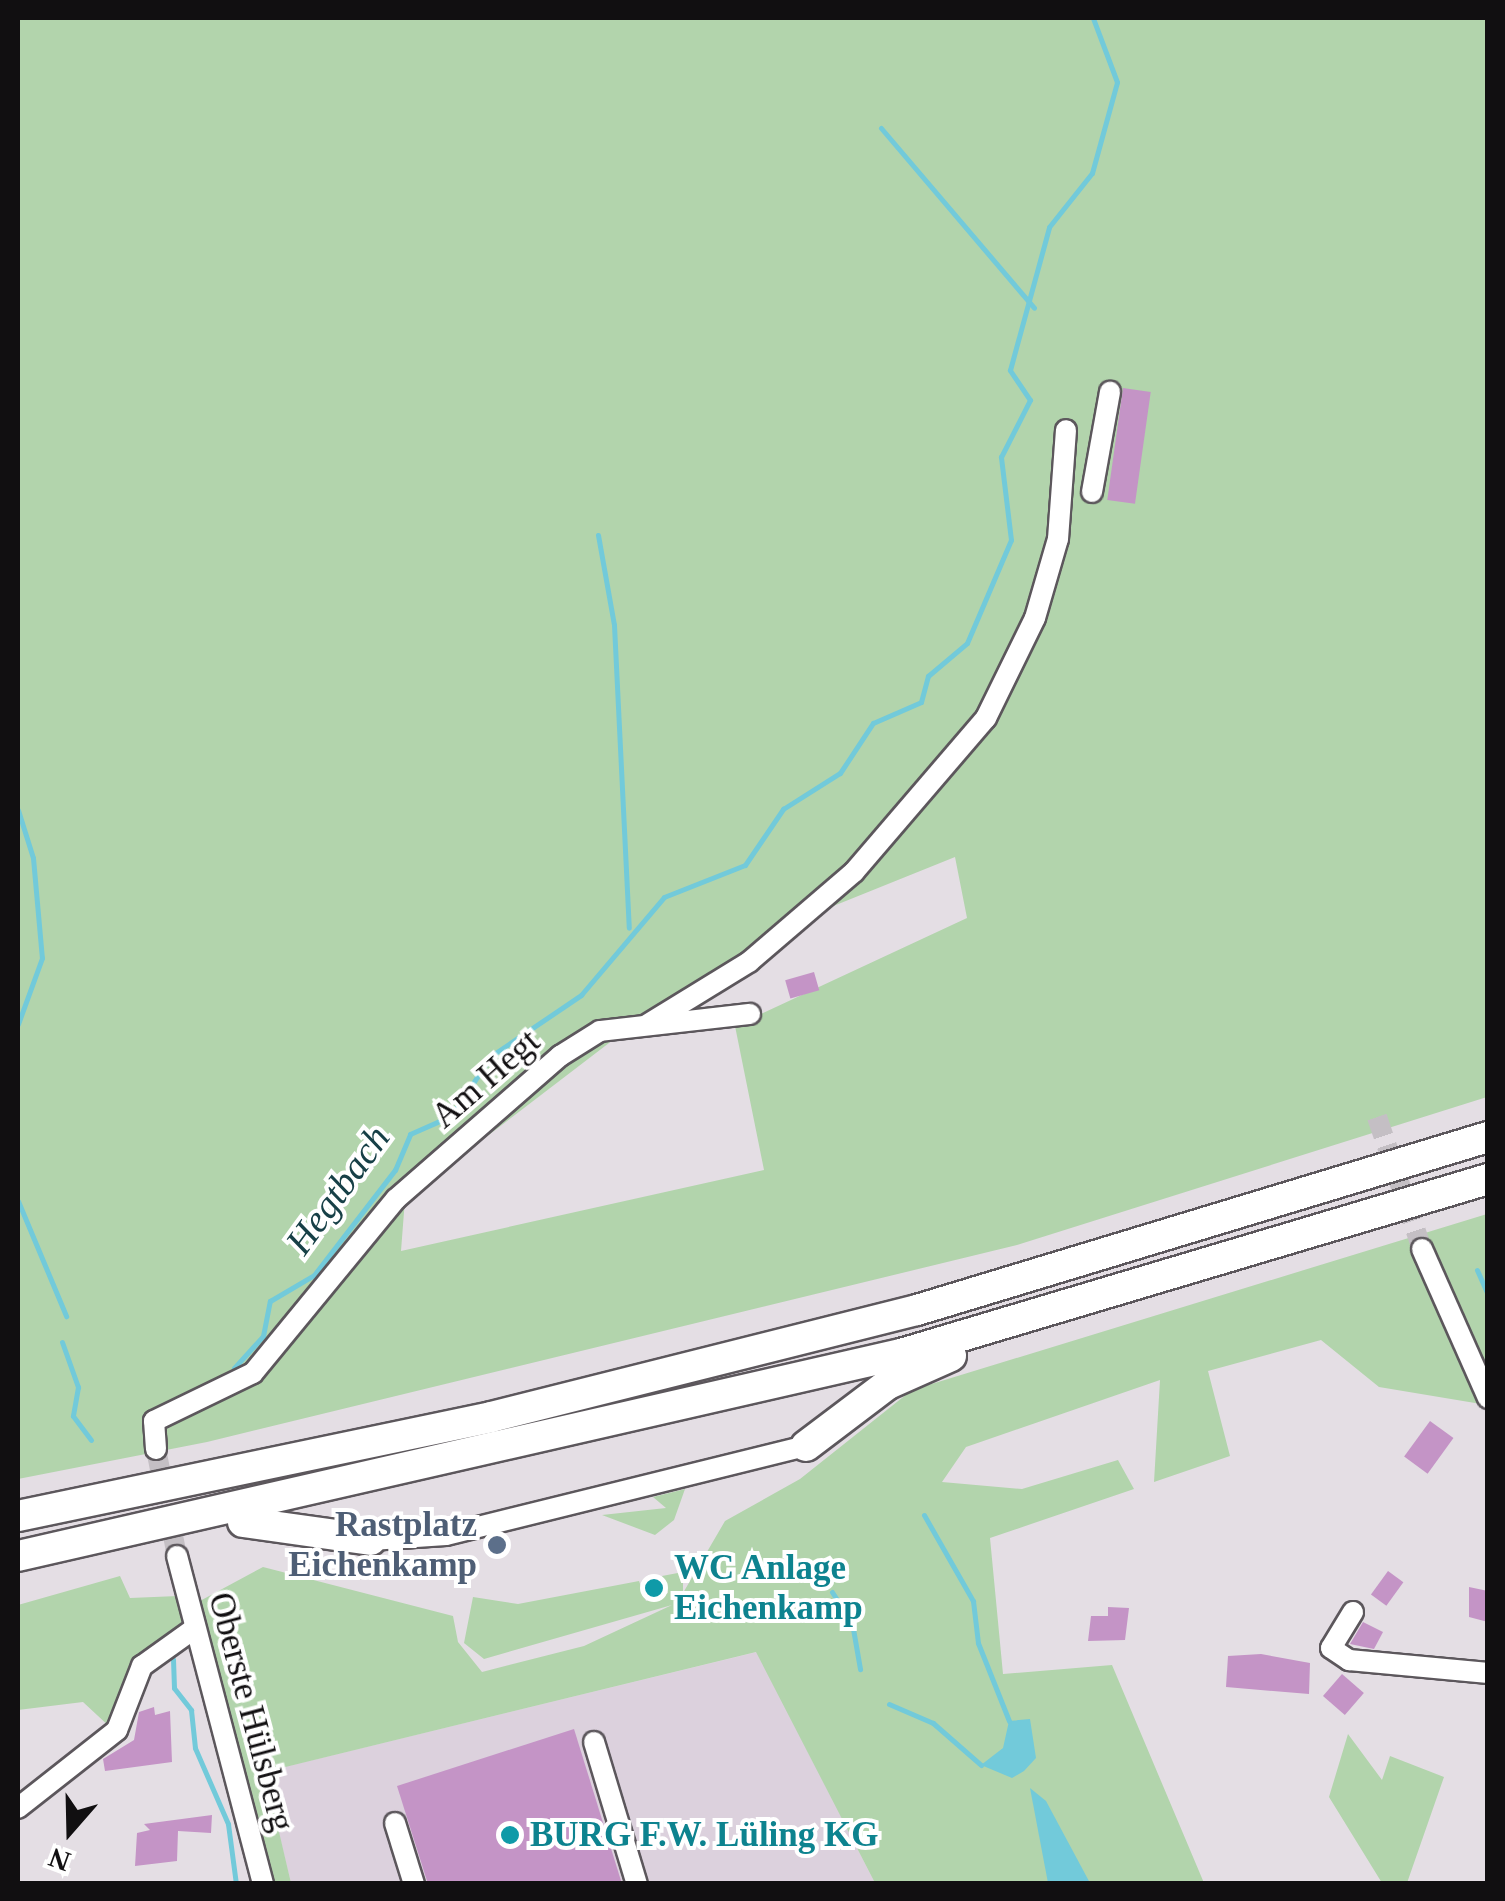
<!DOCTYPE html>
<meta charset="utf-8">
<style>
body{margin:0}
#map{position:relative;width:1505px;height:1901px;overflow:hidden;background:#e4dee4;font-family:Georgia,serif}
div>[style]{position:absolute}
.built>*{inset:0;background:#dcd1dd}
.green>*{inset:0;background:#b2d4ac}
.water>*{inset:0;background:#72cada}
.stream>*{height:5px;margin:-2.5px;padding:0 2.5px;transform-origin:2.5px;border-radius:2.5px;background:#72cada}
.building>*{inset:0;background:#c494c6;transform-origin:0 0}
.minor-tunnel>*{height:20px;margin-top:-10px;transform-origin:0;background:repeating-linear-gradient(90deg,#c4bfc4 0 20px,transparent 0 30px)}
.roads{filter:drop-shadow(2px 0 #5c575c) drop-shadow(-2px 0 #5c575c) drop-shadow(0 2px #5c575c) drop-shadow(0 -2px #5c575c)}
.minor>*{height:20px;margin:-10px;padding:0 10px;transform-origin:10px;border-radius:10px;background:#fff}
.highway>*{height:30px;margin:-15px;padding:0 15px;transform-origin:15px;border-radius:15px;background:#fff}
.dots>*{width:28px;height:28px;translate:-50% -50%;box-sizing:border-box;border:5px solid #fff;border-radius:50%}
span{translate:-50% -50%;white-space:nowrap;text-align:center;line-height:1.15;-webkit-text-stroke:8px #fff;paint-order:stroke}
.street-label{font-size:35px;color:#110f11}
.service-label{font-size:35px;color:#4e5e75;font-weight:700}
.right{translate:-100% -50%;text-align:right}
.culture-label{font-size:35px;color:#0d838f;font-weight:700}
.left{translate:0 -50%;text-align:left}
.water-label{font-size:38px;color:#174047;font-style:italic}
.frame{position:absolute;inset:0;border:20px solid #110f11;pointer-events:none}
.north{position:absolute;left:20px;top:1781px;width:100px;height:100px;-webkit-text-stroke:8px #fff;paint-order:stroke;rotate:200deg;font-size:28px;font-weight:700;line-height:40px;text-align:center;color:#110f11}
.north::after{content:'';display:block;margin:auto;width:35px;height:45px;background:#110f11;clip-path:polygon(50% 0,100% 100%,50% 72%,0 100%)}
</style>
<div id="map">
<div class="built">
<div style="clip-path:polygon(757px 1652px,875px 1883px,291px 1883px,264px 1772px)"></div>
</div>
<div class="green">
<div style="clip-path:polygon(evenodd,18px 18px,1487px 18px,1487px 1097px,1017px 1245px,207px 1442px,18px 1479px,18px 18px,955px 857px,967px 918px,735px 1026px,764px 1170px,401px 1251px,405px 1199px,660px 1004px,765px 954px,816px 913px,955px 857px)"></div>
<div style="clip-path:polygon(1487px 1214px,1487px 1405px,1379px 1387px,1321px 1340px,1208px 1371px,1230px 1456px,1154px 1482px,1160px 1380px,966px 1447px,942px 1482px,1022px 1489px,1118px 1460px,1134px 1489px,990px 1538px,1003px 1674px,1112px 1665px,1204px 1883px,875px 1883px,756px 1652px,265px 1772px,291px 1883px,274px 1883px,198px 1602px,263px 1567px,453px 1616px,458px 1642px,482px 1672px,584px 1646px,672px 1605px,484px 1659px,464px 1643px,473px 1597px,518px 1604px,639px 1581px,646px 1601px,668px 1593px,662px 1576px,683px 1572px,683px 1593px,725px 1521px,800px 1479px,912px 1390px)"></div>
<div style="clip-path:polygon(685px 1489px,674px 1520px,655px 1535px,602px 1515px,666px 1508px,653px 1497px)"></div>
<div style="clip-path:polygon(120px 1576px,130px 1598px,178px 1596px,183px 1622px,111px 1728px,83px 1702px,18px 1710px,18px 1605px)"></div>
<div style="clip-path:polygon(1348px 1734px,1382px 1780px,1390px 1756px,1444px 1777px,1407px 1883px,1382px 1883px,1329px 1797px)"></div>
</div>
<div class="water">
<div style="clip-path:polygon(1030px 1719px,1036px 1758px,1024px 1771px,1012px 1778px,981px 1765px,1003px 1748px,1009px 1721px)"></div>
<div style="clip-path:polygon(1030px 1788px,1046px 1801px,1090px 1883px,1048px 1883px)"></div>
</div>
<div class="stream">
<div style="left:881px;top:128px;width:236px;rotate:49.6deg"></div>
<div style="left:598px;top:535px;width:91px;rotate:79.9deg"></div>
<div style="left:614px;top:625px;width:303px;rotate:87.2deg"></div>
<div style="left:18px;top:810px;width:50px;rotate:72.6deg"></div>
<div style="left:33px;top:858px;width:100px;rotate:84.9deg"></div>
<div style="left:42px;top:958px;width:70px;rotate:110deg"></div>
<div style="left:18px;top:1201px;width:125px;rotate:67.3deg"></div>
<div style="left:1477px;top:1270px;width:27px;rotate:66deg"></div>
<div style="left:62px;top:1342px;width:48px;rotate:70.4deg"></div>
<div style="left:78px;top:1387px;width:29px;rotate:100deg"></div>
<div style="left:73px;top:1416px;width:30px;rotate:53deg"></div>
<div style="left:234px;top:1368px;width:43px;rotate:-47.8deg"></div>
<div style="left:263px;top:1336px;width:36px;rotate:-79deg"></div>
<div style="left:270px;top:1301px;width:51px;rotate:-30.6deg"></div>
<div style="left:314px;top:1275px;width:133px;rotate:-52.4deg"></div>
<div style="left:395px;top:1170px;width:39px;rotate:-67deg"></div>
<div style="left:410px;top:1134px;width:45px;rotate:-23.7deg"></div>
<div style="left:451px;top:1116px;width:72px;rotate:-56.3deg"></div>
<div style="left:491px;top:1056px;width:109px;rotate:-34.1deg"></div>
<div style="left:581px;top:995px;width:128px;rotate:-49.7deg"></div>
<div style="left:664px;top:897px;width:87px;rotate:-21.6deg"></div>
<div style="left:745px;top:865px;width:68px;rotate:-55.8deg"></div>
<div style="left:783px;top:809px;width:67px;rotate:-32.3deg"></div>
<div style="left:840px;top:773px;width:60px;rotate:-56.6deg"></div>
<div style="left:873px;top:723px;width:52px;rotate:-23.6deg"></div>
<div style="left:921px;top:702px;width:27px;rotate:-75deg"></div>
<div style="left:928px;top:676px;width:51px;rotate:-40.2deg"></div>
<div style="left:967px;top:643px;width:112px;rotate:-66.9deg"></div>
<div style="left:1011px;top:540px;width:84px;rotate:-96.9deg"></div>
<div style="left:1001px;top:457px;width:64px;rotate:-63deg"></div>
<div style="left:1030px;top:400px;width:36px;rotate:-124deg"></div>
<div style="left:1010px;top:370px;width:148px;rotate:-74.7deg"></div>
<div style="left:1049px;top:227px;width:69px;rotate:-51.5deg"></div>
<div style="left:1092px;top:173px;width:94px;rotate:-74.6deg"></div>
<div style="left:1117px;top:82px;width:68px;rotate:-110.6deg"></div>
<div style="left:924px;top:1515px;width:99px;rotate:60.3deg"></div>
<div style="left:973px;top:1601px;width:42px;rotate:83.2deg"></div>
<div style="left:978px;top:1643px;width:84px;rotate:68.3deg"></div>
<div style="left:832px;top:1592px;width:37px;rotate:57deg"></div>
<div style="left:852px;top:1623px;width:47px;rotate:80.1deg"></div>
<div style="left:173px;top:1659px;width:29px;rotate:88deg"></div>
<div style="left:174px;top:1688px;width:28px;rotate:52deg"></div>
<div style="left:191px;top:1710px;width:38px;rotate:84deg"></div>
<div style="left:195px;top:1748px;width:83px;rotate:66.5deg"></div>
<div style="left:228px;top:1824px;width:61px;rotate:82.4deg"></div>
<div style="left:889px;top:1704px;width:48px;rotate:23.4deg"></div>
<div style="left:933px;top:1723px;width:64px;rotate:41.2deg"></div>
</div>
<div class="building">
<div style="left:1123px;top:388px;width:28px;height:113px;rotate:8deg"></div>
<div style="left:814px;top:972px;width:19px;height:30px;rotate:74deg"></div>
<div style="left:1430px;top:1421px;width:29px;height:44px;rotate:36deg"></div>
<div style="left:1388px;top:1571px;width:19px;height:29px;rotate:36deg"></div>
<div style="clip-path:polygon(1469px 1587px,1488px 1591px,1488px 1622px,1469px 1617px)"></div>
<div style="clip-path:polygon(1108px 1607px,1129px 1608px,1125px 1640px,1088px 1641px,1091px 1616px,1108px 1616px)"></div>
<div style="clip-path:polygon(1363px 1622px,1383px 1632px,1374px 1649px,1350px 1644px)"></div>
<div style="clip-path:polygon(1261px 1654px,1310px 1663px,1309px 1694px,1226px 1687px,1228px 1656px)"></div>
<div style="left:1342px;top:1674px;width:29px;height:29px;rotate:41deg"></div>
<div style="clip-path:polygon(154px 1707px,155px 1715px,170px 1711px,172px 1762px,105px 1771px,103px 1759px,134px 1740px,139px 1712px)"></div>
<div style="clip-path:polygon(574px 1729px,622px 1884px,428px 1884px,397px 1786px)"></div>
<div style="clip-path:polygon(212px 1815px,211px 1833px,178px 1831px,177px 1861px,135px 1866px,137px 1833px,150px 1830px,144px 1824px)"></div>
</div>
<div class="minor-tunnel">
<div style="left:1377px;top:1117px;width:139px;rotate:71.2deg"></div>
<div style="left:156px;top:1449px;width:109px;rotate:78.9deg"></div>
</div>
<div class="roads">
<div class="minor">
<div style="left:1092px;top:492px;width:102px;rotate:-79.8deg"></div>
<div style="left:648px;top:1024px;width:119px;rotate:-31.5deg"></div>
<div style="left:749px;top:962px;width:138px;rotate:-40.6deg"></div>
<div style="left:854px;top:872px;width:203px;rotate:-49.4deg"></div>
<div style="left:986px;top:718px;width:111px;rotate:-63.9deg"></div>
<div style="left:1035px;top:618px;width:82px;rotate:-73.8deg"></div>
<div style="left:1058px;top:539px;width:109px;rotate:-85.8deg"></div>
<div style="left:1422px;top:1249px;width:163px;rotate:66.1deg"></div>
<div style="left:156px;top:1449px;width:28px;rotate:-94deg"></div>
<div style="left:154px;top:1421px;width:110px;rotate:-25.9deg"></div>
<div style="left:253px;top:1373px;width:225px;rotate:-50.6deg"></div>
<div style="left:396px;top:1199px;width:218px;rotate:-41.1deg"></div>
<div style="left:560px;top:1056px;width:47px;rotate:-32deg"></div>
<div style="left:600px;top:1031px;width:151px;rotate:-6.5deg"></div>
<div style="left:371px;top:1540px;width:75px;rotate:-3.8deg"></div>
<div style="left:446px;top:1535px;width:371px;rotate:-13.9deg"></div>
<div style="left:177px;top:1556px;width:339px;rotate:75.3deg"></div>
<div style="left:1353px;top:1612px;width:42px;rotate:121.4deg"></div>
<div style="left:1331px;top:1648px;width:22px;rotate:34deg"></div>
<div style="left:1349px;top:1660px;width:140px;rotate:5.3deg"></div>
<div style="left:594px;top:1742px;width:148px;rotate:73.2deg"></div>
<div style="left:18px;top:1808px;width:126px;rotate:-38.2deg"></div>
<div style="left:117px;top:1730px;width:69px;rotate:-68.7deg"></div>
<div style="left:142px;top:1666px;width:65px;rotate:-35.6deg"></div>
<div style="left:395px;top:1823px;width:64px;rotate:72.7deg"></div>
</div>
<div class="highway">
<div style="left:806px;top:1446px;width:103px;rotate:-37.1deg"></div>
<div style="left:888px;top:1384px;width:69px;rotate:-24deg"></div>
<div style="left:18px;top:1516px;width:483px;rotate:-11.8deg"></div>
<div style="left:491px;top:1417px;width:439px;rotate:-14.1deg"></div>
<div style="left:917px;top:1310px;width:597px;rotate:-16.86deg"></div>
<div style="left:243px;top:1522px;width:129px;rotate:8deg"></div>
<div style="left:18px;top:1556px;width:906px;rotate:-12.89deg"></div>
<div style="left:901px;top:1354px;width:613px;rotate:-16.6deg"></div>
</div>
</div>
<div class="dots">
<div style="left:497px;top:1545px;background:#5c6f8a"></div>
<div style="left:654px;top:1588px;background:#0f9aa8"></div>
<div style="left:510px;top:1835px;background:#0f9aa8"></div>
</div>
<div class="street-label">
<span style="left:486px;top:1079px;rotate:-41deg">Am Hegt</span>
<span style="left:251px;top:1712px;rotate:75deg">Oberste Hülsberg</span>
</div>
<div class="service-label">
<span class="right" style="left:477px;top:1545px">Rastplatz<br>Eichenkamp</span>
</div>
<div class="culture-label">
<span class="left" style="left:674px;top:1588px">WC Anlage<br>Eichenkamp</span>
<span class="left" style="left:530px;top:1835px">BURG F.W. Lüling KG</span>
</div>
<div class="water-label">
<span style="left:338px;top:1190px;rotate:-54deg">Hegtbach</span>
</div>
<div class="frame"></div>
<div class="north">N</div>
</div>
